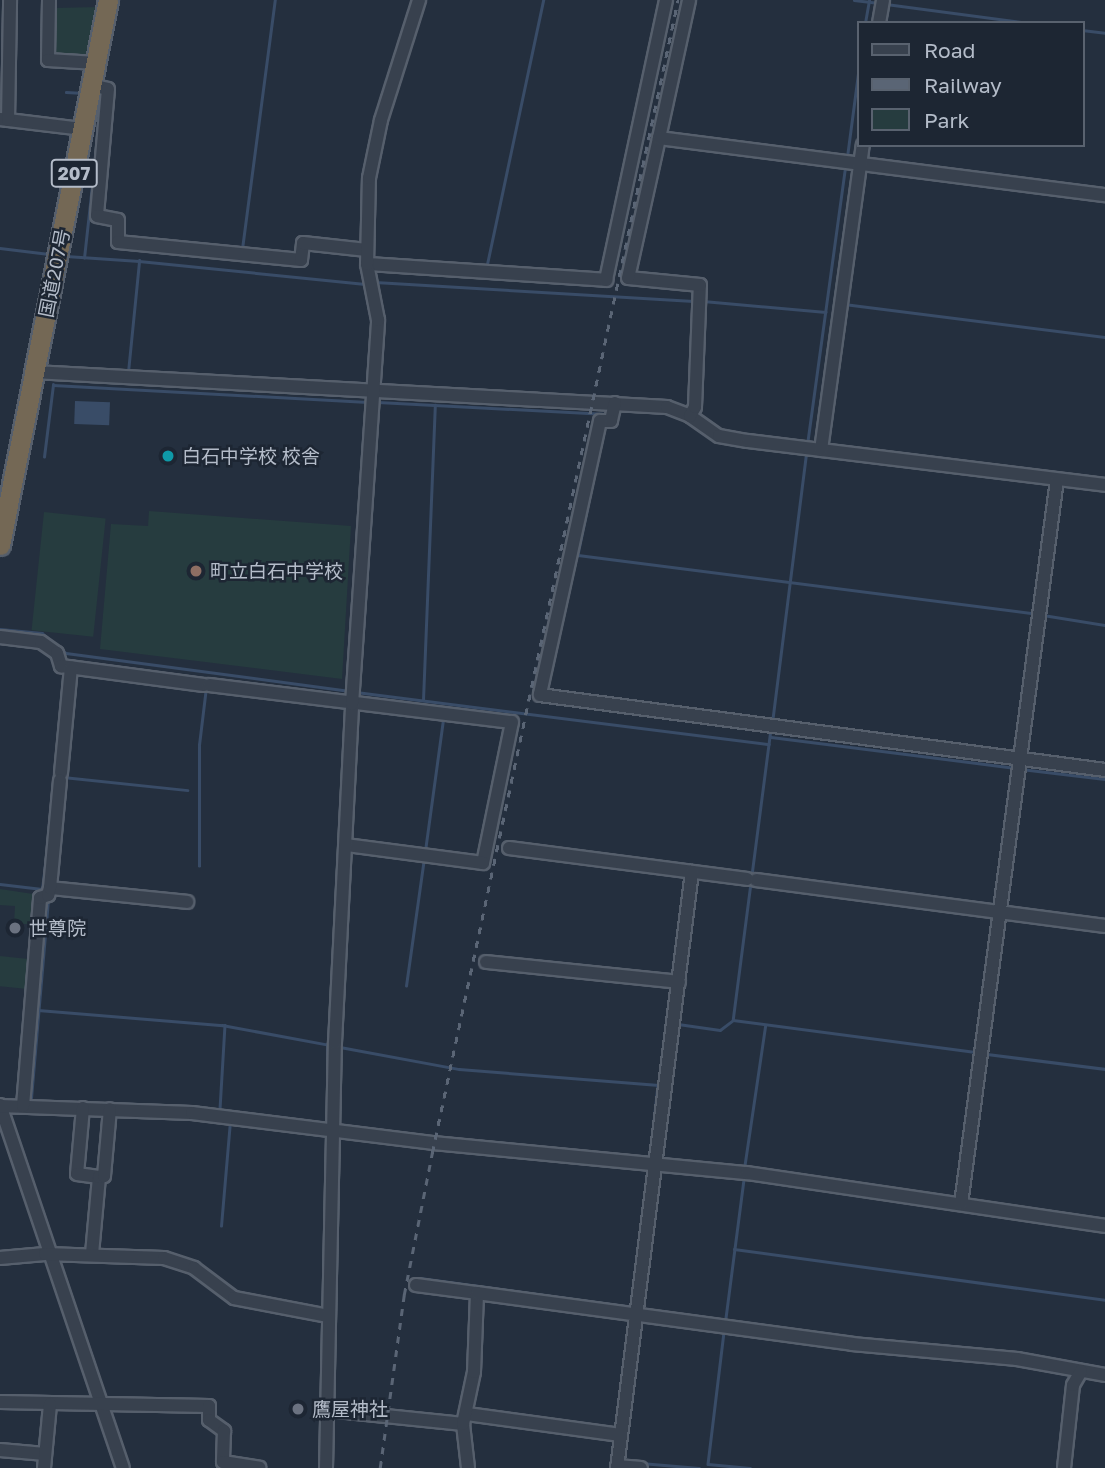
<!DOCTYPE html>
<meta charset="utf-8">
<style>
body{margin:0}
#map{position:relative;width:1105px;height:1468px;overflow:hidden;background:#242f3e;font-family:"Golos Text","Noto Sans JP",sans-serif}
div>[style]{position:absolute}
.green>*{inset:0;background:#263c3f;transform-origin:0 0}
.water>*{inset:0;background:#394c67;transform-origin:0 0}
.stream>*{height:2.5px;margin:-1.25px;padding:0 1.25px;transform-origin:1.25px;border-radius:1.25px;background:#394c67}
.roads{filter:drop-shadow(2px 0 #565f6c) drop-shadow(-2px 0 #565f6c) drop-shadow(0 2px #565f6c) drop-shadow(0 -2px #565f6c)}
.minor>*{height:12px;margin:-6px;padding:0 6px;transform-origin:6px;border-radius:6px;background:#38414e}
.highway>*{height:19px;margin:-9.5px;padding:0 9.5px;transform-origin:9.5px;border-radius:9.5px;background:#746855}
.rail>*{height:2.5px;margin-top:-1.25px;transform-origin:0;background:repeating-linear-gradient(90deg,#5a6575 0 7px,transparent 0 14px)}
.dots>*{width:19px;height:19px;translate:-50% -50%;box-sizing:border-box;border:4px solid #1d2633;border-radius:50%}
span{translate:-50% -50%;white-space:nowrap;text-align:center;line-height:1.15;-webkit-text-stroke:5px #1d2633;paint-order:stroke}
.shield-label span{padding:2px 5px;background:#1d2633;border:2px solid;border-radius:5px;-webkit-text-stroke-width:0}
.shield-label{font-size:18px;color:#b4bcc9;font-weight:700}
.street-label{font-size:19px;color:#b4bcc9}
.poi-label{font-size:19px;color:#b4bcc9}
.left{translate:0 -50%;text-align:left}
.legend{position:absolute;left:857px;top:21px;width:228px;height:126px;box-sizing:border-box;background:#1d2633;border:2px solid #59626f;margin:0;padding:9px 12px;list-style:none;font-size:21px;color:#b4bcc9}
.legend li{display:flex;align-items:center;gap:14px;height:35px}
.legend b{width:35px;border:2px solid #59626f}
</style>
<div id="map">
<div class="green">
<div style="clip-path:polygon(101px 7px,90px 57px,53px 55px,53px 8px)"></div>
<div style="clip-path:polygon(149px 511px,351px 526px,342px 679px,100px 649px,111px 524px,148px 526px)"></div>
<div style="left:44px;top:512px;width:62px;height:119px;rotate:6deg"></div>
<div style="clip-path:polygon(0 889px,33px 894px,34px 924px,14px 924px,15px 906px,0 905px)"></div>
<div style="left:0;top:956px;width:31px;height:30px;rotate:6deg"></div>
</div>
<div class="water">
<div style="left:75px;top:401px;width:35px;height:23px;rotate:2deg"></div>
</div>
<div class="stream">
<div style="left:854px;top:0;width:25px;rotate:7deg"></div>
<div style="left:886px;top:4px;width:143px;rotate:7.6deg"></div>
<div style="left:865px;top:23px;width:23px;rotate:-80deg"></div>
<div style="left:1082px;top:30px;width:23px;rotate:7deg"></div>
<div style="left:66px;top:92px;width:17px;rotate:3deg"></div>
<div style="left:847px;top:157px;width:84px;rotate:-82.5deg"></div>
<div style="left:0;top:248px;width:49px;rotate:7deg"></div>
<div style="left:242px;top:249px;width:251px;rotate:-82.5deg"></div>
<div style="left:66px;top:256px;width:73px;rotate:3.9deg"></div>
<div style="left:84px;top:258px;width:145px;rotate:-83.7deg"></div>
<div style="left:486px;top:269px;width:275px;rotate:-78deg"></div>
<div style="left:375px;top:282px;width:323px;rotate:3.4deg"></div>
<div style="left:703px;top:301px;width:123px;rotate:5.1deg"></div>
<div style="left:844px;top:304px;width:263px;rotate:7.2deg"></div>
<div style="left:128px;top:372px;width:112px;rotate:-84.3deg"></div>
<div style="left:139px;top:261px;width:227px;rotate:5.8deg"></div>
<div style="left:378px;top:402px;width:229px;rotate:3deg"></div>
<div style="left:807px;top:445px;width:281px;rotate:-82.2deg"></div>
<div style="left:44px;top:457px;width:73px;rotate:-82.9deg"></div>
<div style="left:53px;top:385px;width:315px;rotate:3.1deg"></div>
<div style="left:595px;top:472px;width:85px;rotate:101.6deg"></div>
<div style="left:578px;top:555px;width:462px;rotate:7.3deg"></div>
<div style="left:1043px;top:615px;width:63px;rotate:9.2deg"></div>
<div style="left:0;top:629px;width:42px;rotate:5.4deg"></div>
<div style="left:42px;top:633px;width:31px;rotate:40deg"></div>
<div style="left:66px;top:653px;width:286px;rotate:7.6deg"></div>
<div style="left:356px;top:692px;width:416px;rotate:7.2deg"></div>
<div style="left:423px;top:700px;width:295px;rotate:-87.7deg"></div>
<div style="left:772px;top:723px;width:273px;rotate:-82.8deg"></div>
<div style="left:771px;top:729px;width:293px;rotate:97.4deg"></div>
<div style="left:733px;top:1020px;width:246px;rotate:7.5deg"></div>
<div style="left:771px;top:737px;width:246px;rotate:7.2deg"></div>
<div style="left:1021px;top:769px;width:85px;rotate:6.8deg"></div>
<div style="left:63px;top:777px;width:125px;rotate:6deg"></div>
<div style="left:425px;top:851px;width:133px;rotate:-82.2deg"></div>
<div style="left:199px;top:866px;width:121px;rotate:-90deg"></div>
<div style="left:199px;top:745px;width:58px;rotate:-83.1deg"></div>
<div style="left:0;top:884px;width:42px;rotate:6.8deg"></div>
<div style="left:42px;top:889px;width:48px;rotate:-82.9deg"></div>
<div style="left:556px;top:963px;width:119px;rotate:5.8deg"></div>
<div style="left:406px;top:986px;width:129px;rotate:-82deg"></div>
<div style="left:38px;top:1010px;width:185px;rotate:4.7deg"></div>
<div style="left:222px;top:1025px;width:110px;rotate:10.5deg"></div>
<div style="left:678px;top:1024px;width:42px;rotate:8.1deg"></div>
<div style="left:720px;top:1030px;width:15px;rotate:-37deg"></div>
<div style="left:225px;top:1025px;width:85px;rotate:93.4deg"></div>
<div style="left:220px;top:1110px;width:8px;rotate:7deg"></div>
<div style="left:340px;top:1047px;width:121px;rotate:10.5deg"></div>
<div style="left:459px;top:1069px;width:200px;rotate:4.6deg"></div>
<div style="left:658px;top:1085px;width:74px;rotate:96.2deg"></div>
<div style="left:987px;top:1054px;width:119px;rotate:7.2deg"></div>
<div style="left:31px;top:1098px;width:200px;rotate:-85.1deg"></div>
<div style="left:327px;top:1125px;width:81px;rotate:-90deg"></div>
<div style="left:744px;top:1169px;width:144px;rotate:-81.6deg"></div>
<div style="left:221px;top:1226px;width:104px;rotate:-85.1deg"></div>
<div style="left:734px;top:1249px;width:374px;rotate:7.8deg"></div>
<div style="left:420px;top:1278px;width:214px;rotate:7.8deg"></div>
<div style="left:642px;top:1309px;width:84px;rotate:7.5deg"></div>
<div style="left:323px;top:1311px;width:176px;rotate:-88.7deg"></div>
<div style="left:725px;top:1322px;width:147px;rotate:-82.6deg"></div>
<div style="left:724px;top:1332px;width:133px;rotate:96.9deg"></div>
<div style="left:708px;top:1464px;width:42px;rotate:5.4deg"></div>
<div style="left:320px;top:1454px;width:133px;rotate:-88.7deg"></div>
<div style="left:641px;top:1463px;width:58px;rotate:4.9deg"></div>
</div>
<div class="roads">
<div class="minor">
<div style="left:49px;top:0;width:60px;rotate:91deg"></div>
<div style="left:48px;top:60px;width:48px;rotate:3.6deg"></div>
<div style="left:879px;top:23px;width:23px;rotate:-80deg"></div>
<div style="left:91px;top:85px;width:17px;rotate:13deg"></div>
<div style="left:108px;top:89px;width:127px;rotate:95deg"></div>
<div style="left:97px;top:216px;width:21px;rotate:11deg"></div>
<div style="left:118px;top:220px;width:22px;rotate:90deg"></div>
<div style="left:118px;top:242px;width:184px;rotate:5.6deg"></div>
<div style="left:301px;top:260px;width:17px;rotate:-83deg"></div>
<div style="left:303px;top:243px;width:64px;rotate:6.2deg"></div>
<div style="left:0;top:119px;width:84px;rotate:6.9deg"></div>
<div style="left:8px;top:120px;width:120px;rotate:-89deg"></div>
<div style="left:659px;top:138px;width:141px;rotate:-77.7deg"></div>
<div style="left:367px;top:264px;width:240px;rotate:3.8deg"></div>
<div style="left:606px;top:280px;width:286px;rotate:-77.9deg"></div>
<div style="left:34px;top:372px;width:634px;rotate:3.16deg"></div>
<div style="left:667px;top:407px;width:25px;rotate:21deg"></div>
<div style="left:690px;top:416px;width:35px;rotate:35deg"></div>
<div style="left:719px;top:436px;width:29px;rotate:10deg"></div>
<div style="left:748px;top:441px;width:360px;rotate:7deg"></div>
<div style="left:615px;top:403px;width:18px;rotate:103deg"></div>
<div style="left:611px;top:421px;width:11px;rotate:180deg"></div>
<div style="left:600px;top:421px;width:280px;rotate:102.4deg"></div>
<div style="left:540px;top:695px;width:570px;rotate:7.56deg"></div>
<div style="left:690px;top:416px;width:10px;rotate:-61deg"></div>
<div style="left:695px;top:407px;width:122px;rotate:-87.7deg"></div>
<div style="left:700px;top:285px;width:72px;rotate:-174.4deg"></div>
<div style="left:628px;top:278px;width:143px;rotate:-77.5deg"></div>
<div style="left:659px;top:138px;width:450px;rotate:7.3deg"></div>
<div style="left:821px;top:450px;width:308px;rotate:-82.2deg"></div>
<div style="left:0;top:637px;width:41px;rotate:7deg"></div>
<div style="left:41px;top:642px;width:19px;rotate:35deg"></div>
<div style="left:57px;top:653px;width:14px;rotate:73deg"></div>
<div style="left:61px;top:666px;width:144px;rotate:7.6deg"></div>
<div style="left:209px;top:685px;width:305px;rotate:7deg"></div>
<div style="left:512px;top:722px;width:144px;rotate:101.6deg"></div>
<div style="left:483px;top:863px;width:137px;rotate:-172.5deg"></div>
<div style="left:61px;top:773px;width:106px;rotate:-84.6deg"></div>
<div style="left:509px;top:848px;width:240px;rotate:7.4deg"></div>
<div style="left:756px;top:880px;width:352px;rotate:7.5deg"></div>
<div style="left:50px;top:888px;width:138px;rotate:5.8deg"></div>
<div style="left:486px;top:962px;width:194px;rotate:5.9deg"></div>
<div style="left:0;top:1105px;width:383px;rotate:71.3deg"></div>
<div style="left:0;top:1106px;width:192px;rotate:2.1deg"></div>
<div style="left:192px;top:1113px;width:244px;rotate:7.1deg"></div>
<div style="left:434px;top:1143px;width:314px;rotate:5.5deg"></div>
<div style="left:747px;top:1173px;width:362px;rotate:8.4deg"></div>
<div style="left:23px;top:1106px;width:209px;rotate:-85.3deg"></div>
<div style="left:40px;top:898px;width:9px;rotate:-21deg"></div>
<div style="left:48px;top:895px;width:7px;rotate:-74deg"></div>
<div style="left:50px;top:888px;width:108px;rotate:-84.7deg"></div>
<div style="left:83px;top:1108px;width:66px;rotate:95.2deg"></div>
<div style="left:77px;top:1174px;width:22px;rotate:8deg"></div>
<div style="left:99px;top:1177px;width:77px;rotate:95.2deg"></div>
<div style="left:99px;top:1177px;width:5px;rotate:-11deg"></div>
<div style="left:104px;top:1176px;width:67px;rotate:-84.9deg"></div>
<div style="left:961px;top:1204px;width:730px;rotate:-82.45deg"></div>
<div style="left:0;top:1258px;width:45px;rotate:-5.1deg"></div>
<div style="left:45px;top:1254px;width:119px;rotate:1.9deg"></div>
<div style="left:164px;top:1258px;width:32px;rotate:18deg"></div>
<div style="left:194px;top:1268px;width:50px;rotate:36.9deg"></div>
<div style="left:234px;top:1298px;width:96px;rotate:10.8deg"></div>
<div style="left:416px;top:1285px;width:62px;rotate:7.5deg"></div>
<div style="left:0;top:1402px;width:209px;rotate:1.1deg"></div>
<div style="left:209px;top:1406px;width:14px;rotate:90deg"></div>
<div style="left:209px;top:1420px;width:19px;rotate:36deg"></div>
<div style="left:224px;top:1431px;width:31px;rotate:92deg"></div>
<div style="left:223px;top:1462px;width:37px;rotate:9deg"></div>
<div style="left:327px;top:1410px;width:137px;rotate:5.9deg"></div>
<div style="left:463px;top:1424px;width:44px;rotate:83.5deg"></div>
<div style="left:467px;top:1414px;width:155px;rotate:7.8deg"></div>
<div style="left:463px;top:1424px;width:53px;rotate:-78.1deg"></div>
<div style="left:474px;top:1372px;width:79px;rotate:-87.8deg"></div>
<div style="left:477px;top:1293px;width:378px;rotate:7.7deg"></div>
<div style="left:852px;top:1344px;width:166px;rotate:5.2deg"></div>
<div style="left:1017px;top:1359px;width:89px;rotate:10.3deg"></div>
<div style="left:0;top:1450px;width:45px;rotate:5.1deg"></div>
<div style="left:617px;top:1466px;width:24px;rotate:5deg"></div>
<div style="left:44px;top:1468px;width:64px;rotate:-84.6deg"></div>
<div style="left:326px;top:1468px;width:425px;rotate:-88.8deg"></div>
<div style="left:335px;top:1043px;width:339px;rotate:-87.1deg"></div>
<div style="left:352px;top:704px;width:385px;rotate:-86.1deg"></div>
<div style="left:378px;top:320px;width:57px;rotate:-101.1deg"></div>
<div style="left:367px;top:264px;width:86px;rotate:-88.7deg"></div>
<div style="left:369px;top:178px;width:59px;rotate:-78.3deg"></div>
<div style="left:381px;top:120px;width:126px;rotate:-72.4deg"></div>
<div style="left:617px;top:1468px;width:601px;rotate:-82.83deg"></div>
<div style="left:1064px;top:1468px;width:83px;rotate:-83.8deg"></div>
<div style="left:1073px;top:1385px;width:16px;rotate:-60deg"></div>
</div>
<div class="highway">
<div style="left:0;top:545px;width:556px;rotate:-78.79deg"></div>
</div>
</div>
<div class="rail">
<div style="left:380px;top:1468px;width:175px;rotate:-82.1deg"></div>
<div style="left:404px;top:1295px;width:145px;rotate:-78.8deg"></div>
<div style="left:432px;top:1153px;width:1179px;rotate:-77.96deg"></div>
</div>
<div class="dots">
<div style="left:168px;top:456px;background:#0f9aa8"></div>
<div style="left:196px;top:571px;background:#8d6e63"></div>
<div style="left:15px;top:928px;background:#6b7280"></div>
<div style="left:298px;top:1409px;background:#6b7280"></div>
</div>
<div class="shield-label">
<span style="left:74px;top:173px">207</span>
</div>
<div class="street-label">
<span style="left:54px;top:273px;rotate:-79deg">国道207号</span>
</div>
<div class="poi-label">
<span class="left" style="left:182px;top:456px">白石中学校 校舎</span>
<span class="left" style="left:210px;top:571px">町立白石中学校</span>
<span class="left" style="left:29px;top:928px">世尊院</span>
<span class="left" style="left:312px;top:1409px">鷹屋神社</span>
</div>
<ul class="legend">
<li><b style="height:9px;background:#38414e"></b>Road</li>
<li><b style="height:9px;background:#5a6575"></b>Railway</li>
<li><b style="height:19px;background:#263c3f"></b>Park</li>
</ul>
</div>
